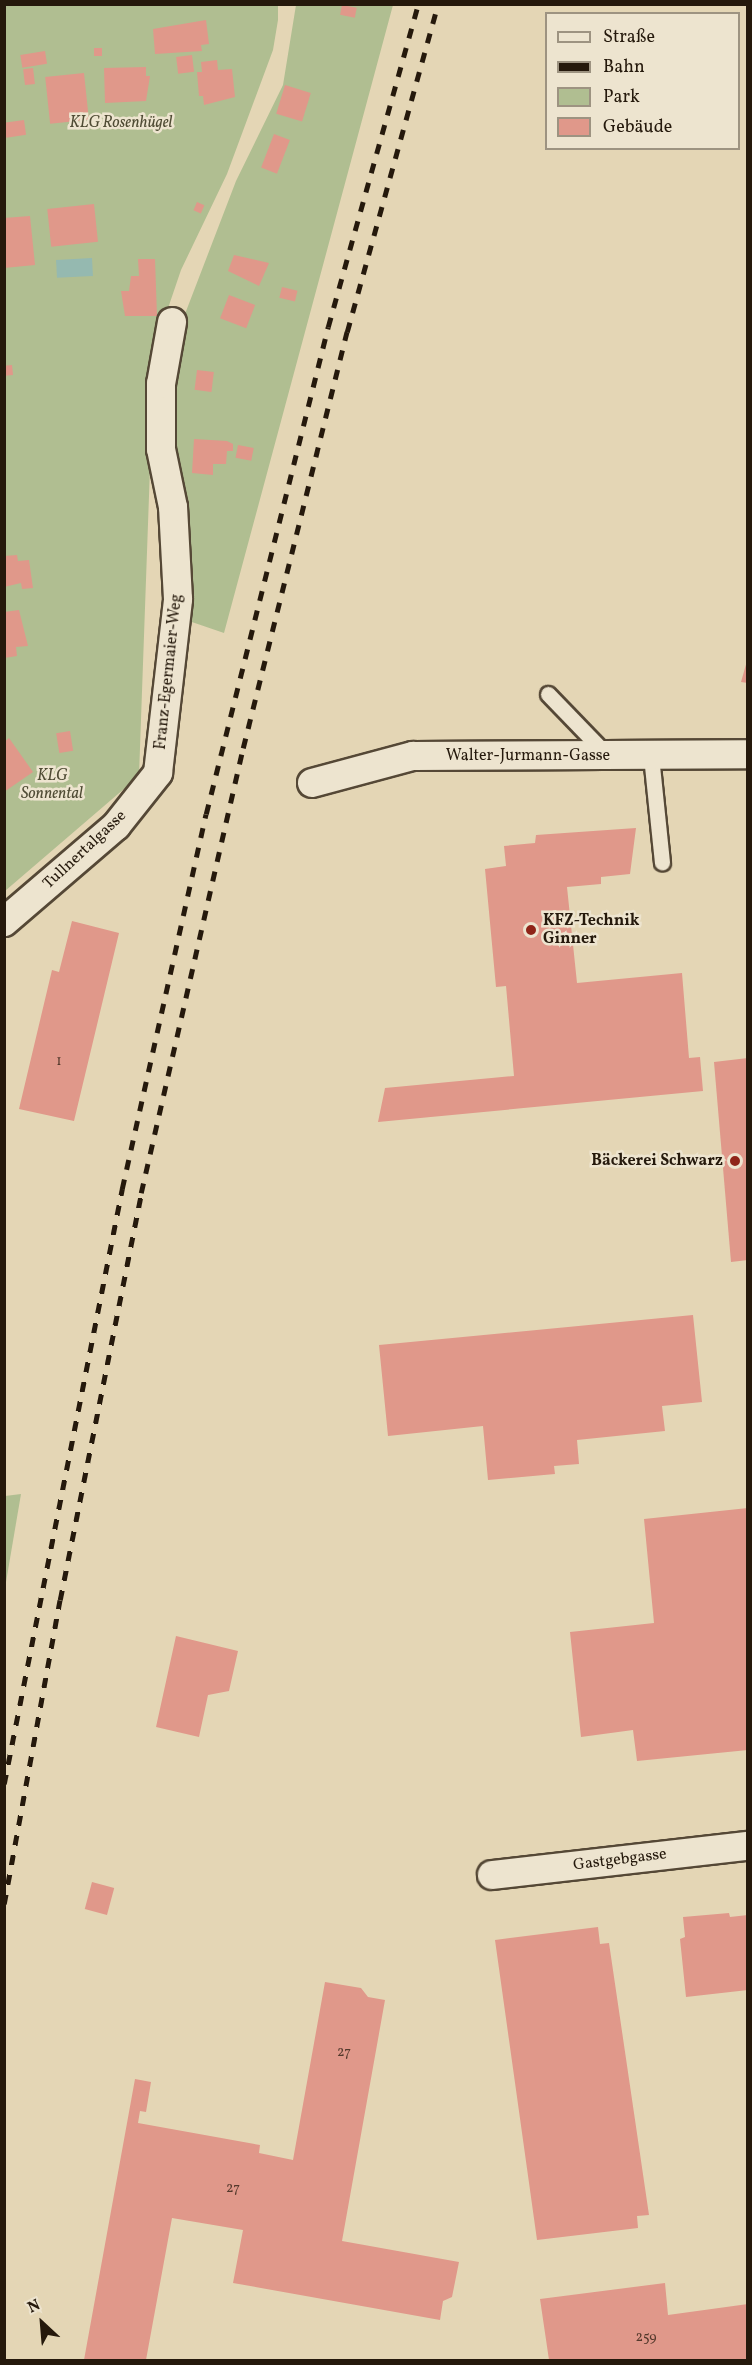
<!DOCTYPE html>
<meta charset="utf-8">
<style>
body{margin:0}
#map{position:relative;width:752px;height:2365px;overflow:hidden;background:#e4d6b5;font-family:Vollkorn,serif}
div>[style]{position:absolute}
.green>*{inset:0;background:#b0be91}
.water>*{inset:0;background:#95b9b0;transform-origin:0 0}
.building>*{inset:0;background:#e0988a;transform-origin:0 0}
.roads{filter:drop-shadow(2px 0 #554836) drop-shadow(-2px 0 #554836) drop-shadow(0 2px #554836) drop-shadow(0 -2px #554836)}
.service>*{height:15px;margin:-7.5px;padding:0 7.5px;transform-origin:7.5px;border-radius:7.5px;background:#ede4cf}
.minor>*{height:28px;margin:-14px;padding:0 14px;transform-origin:14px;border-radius:14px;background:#ede4cf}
.rail>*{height:4.5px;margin-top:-2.25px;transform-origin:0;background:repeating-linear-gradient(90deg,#25190c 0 10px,transparent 0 20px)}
.dots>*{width:16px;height:16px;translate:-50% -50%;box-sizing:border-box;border:3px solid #ede4cf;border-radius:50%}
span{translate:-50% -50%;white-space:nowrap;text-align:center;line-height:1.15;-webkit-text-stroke:5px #ede4cf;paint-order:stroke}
.number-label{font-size:14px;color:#54392c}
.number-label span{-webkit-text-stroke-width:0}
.park-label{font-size:16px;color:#4f4b34;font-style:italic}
.street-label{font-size:16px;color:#25190c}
.poi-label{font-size:16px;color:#25190c;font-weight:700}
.left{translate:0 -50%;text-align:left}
.right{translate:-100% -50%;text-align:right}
.frame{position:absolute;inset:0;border:6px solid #25190c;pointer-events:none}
.legend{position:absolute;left:545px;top:12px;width:195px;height:138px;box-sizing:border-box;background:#ede4cf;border:2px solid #9d9381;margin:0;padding:8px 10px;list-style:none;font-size:18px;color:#25190c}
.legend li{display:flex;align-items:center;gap:12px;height:30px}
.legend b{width:30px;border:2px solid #9d9381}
.north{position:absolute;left:12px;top:2293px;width:60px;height:60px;-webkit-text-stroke:4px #ede4cf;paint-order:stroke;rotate:334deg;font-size:16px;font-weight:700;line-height:24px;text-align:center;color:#25190c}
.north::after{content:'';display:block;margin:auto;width:21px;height:27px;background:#25190c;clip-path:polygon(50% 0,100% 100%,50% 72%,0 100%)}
</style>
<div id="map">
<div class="green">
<div style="clip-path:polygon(5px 5px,278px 5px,278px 20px,273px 50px,227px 174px,181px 270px,163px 323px,155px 328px,139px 776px,5px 891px)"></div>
<div style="clip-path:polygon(296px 5px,393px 5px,224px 633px,186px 620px,170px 439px,175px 340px,236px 181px,283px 85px)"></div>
<div style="clip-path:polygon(21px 1494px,5px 1588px,5px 1496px)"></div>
</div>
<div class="water">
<div style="left:92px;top:258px;width:18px;height:36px;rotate:87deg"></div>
</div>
<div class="building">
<div style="left:342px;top:5px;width:15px;height:10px;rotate:11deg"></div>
<div style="clip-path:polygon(206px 20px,209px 44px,201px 45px,202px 51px,155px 54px,153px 29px)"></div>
<div style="left:102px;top:48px;width:8px;height:8px;rotate:90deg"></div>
<div style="left:45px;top:51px;width:13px;height:25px;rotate:81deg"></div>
<div style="left:192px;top:55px;width:17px;height:16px;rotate:83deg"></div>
<div style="clip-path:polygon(217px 60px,218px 70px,232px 69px,235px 97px,204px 105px,203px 96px,199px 96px,197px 72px,202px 72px,201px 62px)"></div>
<div style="clip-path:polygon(146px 67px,146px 76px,150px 76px,146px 101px,105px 103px,104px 68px)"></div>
<div style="left:33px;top:68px;width:16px;height:10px;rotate:83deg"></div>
<div style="left:84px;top:73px;width:47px;height:39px;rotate:84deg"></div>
<div style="left:285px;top:85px;width:27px;height:30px;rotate:17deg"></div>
<div style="left:24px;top:120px;width:15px;height:20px;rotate:82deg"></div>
<div style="left:274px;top:134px;width:17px;height:36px;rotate:21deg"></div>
<div style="left:197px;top:202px;width:8px;height:9px;rotate:23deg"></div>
<div style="left:94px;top:204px;width:38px;height:47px;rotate:84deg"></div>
<div style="clip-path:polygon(30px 216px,35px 265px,4px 268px,4px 218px)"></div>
<div style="clip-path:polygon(234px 255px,269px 263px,259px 286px,228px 271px)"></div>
<div style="clip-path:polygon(138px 259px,155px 259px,157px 316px,125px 316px,121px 291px,129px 291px,131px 276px,139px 276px)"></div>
<div style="left:282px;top:287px;width:16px;height:11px;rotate:14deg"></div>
<div style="left:229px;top:295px;width:28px;height:25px;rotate:21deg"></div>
<div style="left:12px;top:365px;width:10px;height:8px;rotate:84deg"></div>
<div style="left:197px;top:370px;width:17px;height:20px;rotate:7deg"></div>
<div style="clip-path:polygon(194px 439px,227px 441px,233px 444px,233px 451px,227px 451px,226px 464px,213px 464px,213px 475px,192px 473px)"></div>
<div style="left:238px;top:445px;width:16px;height:13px;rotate:11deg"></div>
<div style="clip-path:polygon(17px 555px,18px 561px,29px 560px,33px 588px,22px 589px,21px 583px,4px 587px,4px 556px)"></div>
<div style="clip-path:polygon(19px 610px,28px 646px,16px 647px,17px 656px,4px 658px,4px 612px)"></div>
<div style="clip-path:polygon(747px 661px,748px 661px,748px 683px,741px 682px)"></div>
<div style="left:70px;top:731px;width:20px;height:14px;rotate:81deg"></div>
<div style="clip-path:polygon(9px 738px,33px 772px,4px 792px,4px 742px)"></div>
<div style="clip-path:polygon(636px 828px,630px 874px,601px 877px,601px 884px,567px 887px,577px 983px,682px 973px,689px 1058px,700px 1057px,703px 1091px,378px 1122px,385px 1088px,514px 1076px,506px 986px,496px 987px,485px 869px,506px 866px,504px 846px,535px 843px,536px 835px)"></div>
<div style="clip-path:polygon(72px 921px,119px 933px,74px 1121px,19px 1109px,52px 970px,59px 972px)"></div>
<div style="clip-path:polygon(748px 1058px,748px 1260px,731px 1262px,714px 1062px)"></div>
<div style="clip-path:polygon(693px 1315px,702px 1402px,662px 1406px,665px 1431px,577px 1440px,579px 1464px,554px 1466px,555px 1474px,488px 1480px,483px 1426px,388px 1436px,379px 1345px)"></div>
<div style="clip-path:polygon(748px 1508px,748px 1750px,637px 1761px,633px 1730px,581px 1737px,570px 1632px,654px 1623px,644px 1519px)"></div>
<div style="clip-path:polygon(176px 1636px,238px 1651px,229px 1691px,208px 1695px,199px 1737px,156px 1727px)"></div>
<div style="left:92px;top:1882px;width:23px;height:28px;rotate:15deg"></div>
<div style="clip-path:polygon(729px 1913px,730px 1917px,748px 1915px,748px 1990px,686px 1997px,680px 1939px,685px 1937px,683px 1917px)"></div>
<div style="clip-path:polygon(598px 1927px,600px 1944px,609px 1943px,649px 2215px,637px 2216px,638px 2228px,537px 2240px,495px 1940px)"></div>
<div style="clip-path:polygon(325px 1982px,361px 1988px,368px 1997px,385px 2000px,342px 2241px,459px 2262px,452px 2297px,443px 2301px,440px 2320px,233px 2283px,243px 2230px,172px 2218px,146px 2360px,84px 2360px,135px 2079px,151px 2082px,146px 2112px,140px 2111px,138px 2123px,260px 2145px,259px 2153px,293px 2160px)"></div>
<div style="clip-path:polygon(665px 2283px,668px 2315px,748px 2304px,748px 2360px,549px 2360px,540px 2299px)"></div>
</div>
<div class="roads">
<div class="service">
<div style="left:548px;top:694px;width:83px;rotate:46deg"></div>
<div style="left:651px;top:756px;width:107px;rotate:84.1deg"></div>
</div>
<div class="minor">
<div style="left:312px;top:783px;width:105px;rotate:-15deg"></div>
<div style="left:413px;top:756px;width:335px;rotate:-0.3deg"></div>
<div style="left:4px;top:922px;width:148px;rotate:-40.6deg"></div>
<div style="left:116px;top:826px;width:68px;rotate:-51.6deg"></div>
<div style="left:158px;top:773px;width:175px;rotate:-83.4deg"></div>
<div style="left:178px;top:599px;width:92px;rotate:-93.1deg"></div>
<div style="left:173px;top:507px;width:59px;rotate:-101.7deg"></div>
<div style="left:161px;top:449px;width:65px;rotate:-90deg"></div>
<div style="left:161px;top:384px;width:63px;rotate:-79.9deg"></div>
<div style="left:492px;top:1875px;width:258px;rotate:-6.5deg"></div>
</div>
</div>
<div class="rail">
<div style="left:4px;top:1784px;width:607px;rotate:-78.78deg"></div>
<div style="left:122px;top:1189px;width:384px;rotate:-77.4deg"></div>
<div style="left:206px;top:814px;width:502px;rotate:-75.94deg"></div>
<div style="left:328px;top:327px;width:335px;rotate:-74.4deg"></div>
<div style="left:4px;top:1904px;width:309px;rotate:-79.6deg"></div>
<div style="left:60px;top:1600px;width:415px;rotate:-78.7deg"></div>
<div style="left:141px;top:1193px;width:457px;rotate:-77.1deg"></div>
<div style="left:243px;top:748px;width:429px;rotate:-76deg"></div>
<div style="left:347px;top:332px;width:340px;rotate:-74.5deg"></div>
</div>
<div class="dots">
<div style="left:531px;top:930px;background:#8f2418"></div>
<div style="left:735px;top:1161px;background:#8f2418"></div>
</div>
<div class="number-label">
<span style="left:59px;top:1062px">1</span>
<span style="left:344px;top:2053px">27</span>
<span style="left:233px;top:2189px">27</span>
<span style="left:646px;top:2338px">259</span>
</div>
<div class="park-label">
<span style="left:121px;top:123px">KLG Rosenhügel</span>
<span style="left:52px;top:785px">KLG<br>Sonnental</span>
</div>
<div class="street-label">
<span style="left:169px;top:672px;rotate:-84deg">Franz-Egermaier-Weg</span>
<span style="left:528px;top:756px">Walter-Jurmann-Gasse</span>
<span style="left:85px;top:850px;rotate:-43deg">Tullnertalgasse</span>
<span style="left:620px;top:1860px;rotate:-7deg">Gastgebgasse</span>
</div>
<div class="poi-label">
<span class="left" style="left:543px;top:930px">KFZ-Technik<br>Ginner</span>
<span class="right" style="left:723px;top:1161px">Bäckerei Schwarz</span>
</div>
<div class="frame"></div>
<ul class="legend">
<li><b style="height:8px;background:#ede4cf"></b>Straße</li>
<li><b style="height:8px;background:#25190c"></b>Bahn</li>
<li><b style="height:16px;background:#b0be91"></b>Park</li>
<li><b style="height:16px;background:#e0988a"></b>Gebäude</li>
</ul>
<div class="north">N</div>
</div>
